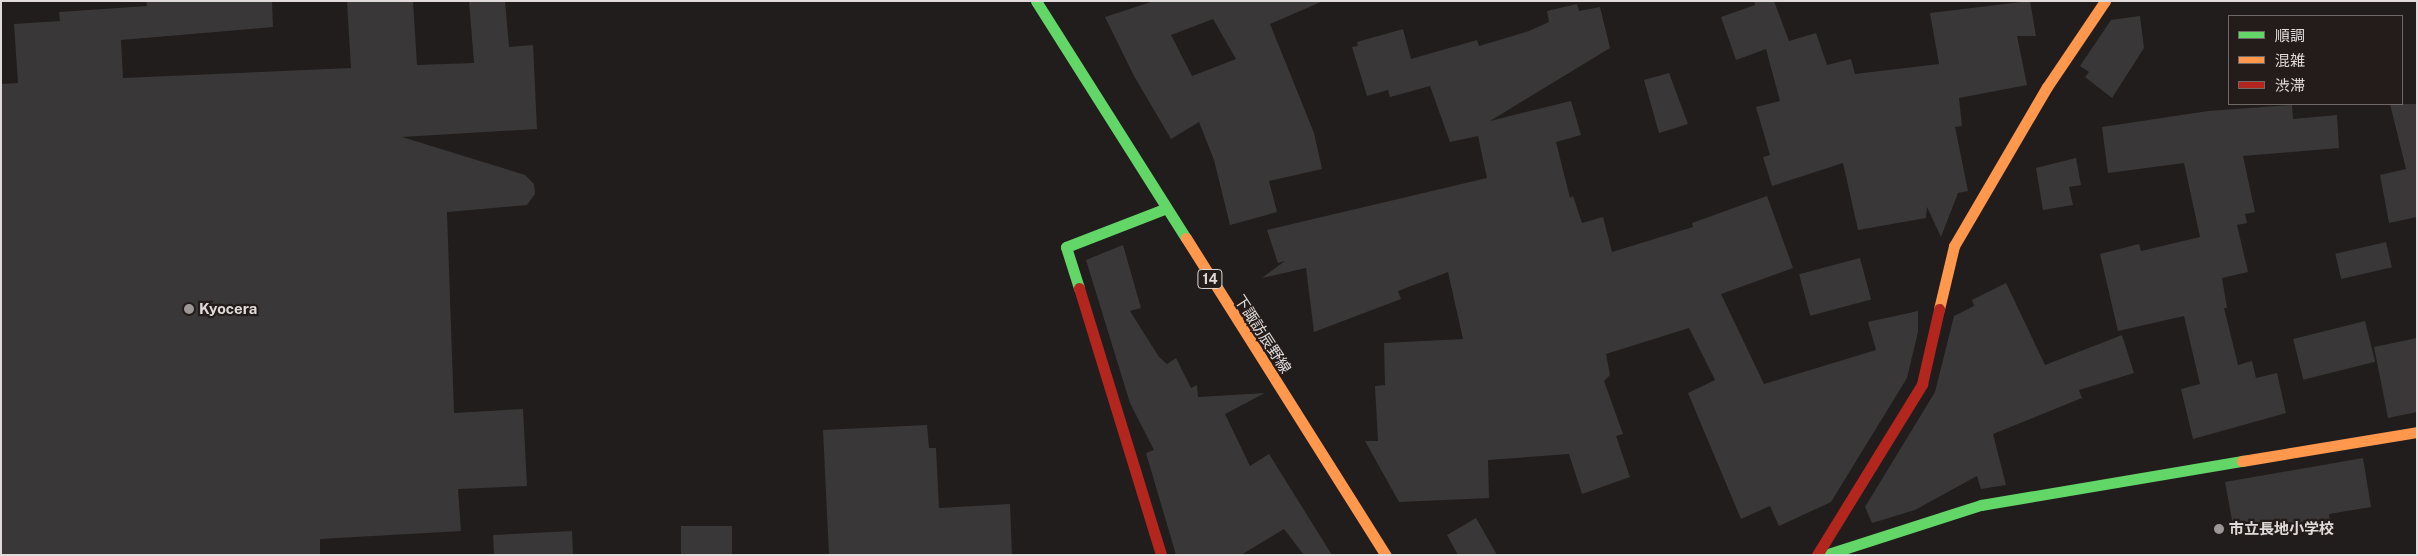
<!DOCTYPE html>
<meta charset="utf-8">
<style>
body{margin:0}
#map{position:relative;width:2418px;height:556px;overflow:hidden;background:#211d1d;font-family:"Public Sans","Noto Sans JP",sans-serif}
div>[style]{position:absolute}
.building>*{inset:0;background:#393737;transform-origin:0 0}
.fast>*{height:11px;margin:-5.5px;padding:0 5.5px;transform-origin:5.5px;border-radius:5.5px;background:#63d668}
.slow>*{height:11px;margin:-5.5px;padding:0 5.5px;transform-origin:5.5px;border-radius:5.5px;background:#ff974d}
.jam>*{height:11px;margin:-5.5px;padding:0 5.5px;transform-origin:5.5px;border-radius:5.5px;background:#b3261e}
.dots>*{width:14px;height:14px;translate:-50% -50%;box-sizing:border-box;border:2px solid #231c1b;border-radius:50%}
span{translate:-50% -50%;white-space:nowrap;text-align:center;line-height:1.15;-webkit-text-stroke:4.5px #231c1b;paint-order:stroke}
.shield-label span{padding:1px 4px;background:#231c1b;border:1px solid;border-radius:4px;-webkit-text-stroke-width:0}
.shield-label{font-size:14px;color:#e0dbda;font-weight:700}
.poi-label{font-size:15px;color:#e0dbda;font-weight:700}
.left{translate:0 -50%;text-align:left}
.street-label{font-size:15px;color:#e0dbda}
.frame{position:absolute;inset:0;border:2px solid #e0dbda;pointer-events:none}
.legend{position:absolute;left:2228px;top:15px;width:175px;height:90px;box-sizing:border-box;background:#231c1b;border:1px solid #6f6867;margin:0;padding:6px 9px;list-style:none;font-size:15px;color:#e0dbda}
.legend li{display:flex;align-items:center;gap:10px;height:25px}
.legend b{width:25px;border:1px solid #6f6867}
</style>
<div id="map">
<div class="building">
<div style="clip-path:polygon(146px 1px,272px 1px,273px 27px,121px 40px,123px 78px,351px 68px,347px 1px,413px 1px,417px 65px,474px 63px,469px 1px,505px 1px,509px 47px,533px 45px,537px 129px,402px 137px,525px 175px,534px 184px,535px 194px,527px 205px,447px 212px,454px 413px,523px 409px,527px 486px,458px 489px,461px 531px,320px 539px,320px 555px,1px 555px,1px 84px,18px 83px,14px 24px,60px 21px,59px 12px,147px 6px)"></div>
<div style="clip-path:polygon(evenodd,1154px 1px,1323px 1px,1270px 24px,1314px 133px,1322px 169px,1269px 181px,1277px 212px,1230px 225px,1214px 160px,1199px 122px,1171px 139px,1134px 76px,1105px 17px,1154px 1px,1213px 19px,1236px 59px,1192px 76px,1171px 35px,1213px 19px)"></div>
<div style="clip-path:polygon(1754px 1px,1774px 1px,1789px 41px,1816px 33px,1827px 65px,1851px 59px,1855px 74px,1939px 64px,1930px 13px,2030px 1px,2036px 36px,2017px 36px,2027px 85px,1959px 98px,1962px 126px,1955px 127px,1968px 191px,1958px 193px,1941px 237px,1927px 207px,1926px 218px,1858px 230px,1843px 163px,1772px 186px,1763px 157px,1770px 155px,1756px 107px,1780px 101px,1766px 49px,1736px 60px,1721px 17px,1755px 5px)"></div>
<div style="clip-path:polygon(1577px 4px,1579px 11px,1600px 7px,1610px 48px,1490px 121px,1571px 101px,1581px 135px,1556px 142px,1570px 198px,1573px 196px,1582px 223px,1603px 217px,1612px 252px,1693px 227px,1692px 223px,1767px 196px,1793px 268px,1721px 294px,1764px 384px,1876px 350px,1868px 322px,1918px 311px,1918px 332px,1907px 378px,1831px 502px,1779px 526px,1770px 506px,1741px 519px,1688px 393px,1715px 380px,1689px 328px,1606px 354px,1610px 375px,1604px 381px,1623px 434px,1616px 436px,1630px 477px,1582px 494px,1569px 454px,1488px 460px,1489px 498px,1399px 502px,1365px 441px,1378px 441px,1375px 386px,1385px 385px,1384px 343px,1463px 339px,1448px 272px,1398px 291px,1401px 299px,1314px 332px,1306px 268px,1262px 278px,1285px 261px,1278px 263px,1267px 230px,1487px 178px,1478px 136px,1450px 142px,1430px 86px,1390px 97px,1388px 90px,1367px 96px,1352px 47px,1358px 46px,1357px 42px,1403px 29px,1411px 59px,1477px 40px,1479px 46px,1529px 31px,1549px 22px,1547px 11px)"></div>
<div style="clip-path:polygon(2140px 16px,2144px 48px,2112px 98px,2085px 77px,2089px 72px,2080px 66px,2111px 20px)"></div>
<div style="clip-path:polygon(1669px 73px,1688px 124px,1659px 133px,1644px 80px)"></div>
<div style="clip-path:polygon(2390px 104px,2417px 104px,2417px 217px,2389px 223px,2380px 175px,2406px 169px)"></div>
<div style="clip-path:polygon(2292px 105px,2293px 119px,2337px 115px,2339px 148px,2243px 156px,2255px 212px,2245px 214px,2247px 223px,2237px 225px,2248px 272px,2222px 278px,2227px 308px,2224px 308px,2238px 365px,2252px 361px,2256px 378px,2277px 373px,2286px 413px,2193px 439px,2181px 389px,2200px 384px,2184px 316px,2118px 331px,2100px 254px,2139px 244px,2141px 251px,2200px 237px,2184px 163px,2108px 173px,2102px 127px,2208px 111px)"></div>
<div style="clip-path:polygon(2076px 158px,2081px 185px,2069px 187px,2073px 205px,2043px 210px,2036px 168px)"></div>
<div style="left:2386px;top:242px;width:26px;height:52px;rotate:77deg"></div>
<div style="clip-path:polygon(1123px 245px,1141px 308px,1130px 311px,1159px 357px,1167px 364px,1176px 358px,1191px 388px,1197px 385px,1198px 397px,1265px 393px,1225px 414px,1250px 466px,1269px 454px,1332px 555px,1304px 555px,1284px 529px,1241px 555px,1176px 555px,1146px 453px,1154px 450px,1130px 403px,1086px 260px)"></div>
<div style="left:1860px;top:258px;width:43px;height:63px;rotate:75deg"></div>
<div style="clip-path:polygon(2006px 283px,2045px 365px,2122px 335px,2134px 373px,2079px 390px,2082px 398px,1993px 434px,2006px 485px,1981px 489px,1977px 476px,1915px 510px,1872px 523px,1865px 507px,1935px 392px,1954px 316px,1974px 306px,1972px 300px)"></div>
<div style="left:2365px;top:321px;width:42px;height:74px;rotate:76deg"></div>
<div style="clip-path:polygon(2417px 338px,2417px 412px,2388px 418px,2374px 347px)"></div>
<div style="clip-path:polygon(927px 425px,929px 448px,936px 448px,939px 508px,1010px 504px,1012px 555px,829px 555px,823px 430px)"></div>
<div style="clip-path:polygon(2363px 458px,2371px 507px,2329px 514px,2330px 521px,2276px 531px,2275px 523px,2234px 531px,2225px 482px)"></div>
<div style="clip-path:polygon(1476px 518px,1497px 555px,1458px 555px,1447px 535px)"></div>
<div style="left:732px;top:526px;width:29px;height:51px;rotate:90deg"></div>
<div style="clip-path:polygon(572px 531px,573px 555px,494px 555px,493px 535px)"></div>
</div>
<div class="fast">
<div style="left:1036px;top:1px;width:280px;rotate:57.7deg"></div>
<div style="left:1079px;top:288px;width:43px;rotate:-107.6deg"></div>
<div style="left:1066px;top:247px;width:105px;rotate:-21.2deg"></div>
<div style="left:1825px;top:555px;width:164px;rotate:-17.8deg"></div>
<div style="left:1981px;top:505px;width:265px;rotate:-9.6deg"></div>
</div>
<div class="slow">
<div style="left:1186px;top:238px;width:375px;rotate:57.8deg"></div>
<div style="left:1939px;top:309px;width:65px;rotate:-76.6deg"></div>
<div style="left:1954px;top:246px;width:184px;rotate:-59.7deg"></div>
<div style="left:2047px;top:87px;width:104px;rotate:-56deg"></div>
<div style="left:2242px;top:461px;width:177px;rotate:-9.4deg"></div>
</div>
<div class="jam">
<div style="left:1079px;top:288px;width:279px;rotate:72.9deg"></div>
<div style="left:1817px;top:555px;width:201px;rotate:-58.4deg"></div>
<div style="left:1922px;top:384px;width:77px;rotate:-77.2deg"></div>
</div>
<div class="dots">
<div style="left:189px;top:309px;background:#9d9898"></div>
<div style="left:2219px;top:529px;background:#9d9898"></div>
</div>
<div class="shield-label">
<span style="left:1210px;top:279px">14</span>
</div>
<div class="poi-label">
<span class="left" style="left:199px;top:309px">Kyocera</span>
<span class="left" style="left:2229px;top:529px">市立長地小学校</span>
</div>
<div class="street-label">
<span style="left:1263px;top:334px;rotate:57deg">下諏訪辰野線</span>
</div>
<div class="frame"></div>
<ul class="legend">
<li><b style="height:6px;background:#63d668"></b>順調</li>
<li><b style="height:6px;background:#ff974d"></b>混雑</li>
<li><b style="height:6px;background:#b3261e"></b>渋滞</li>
</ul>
</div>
